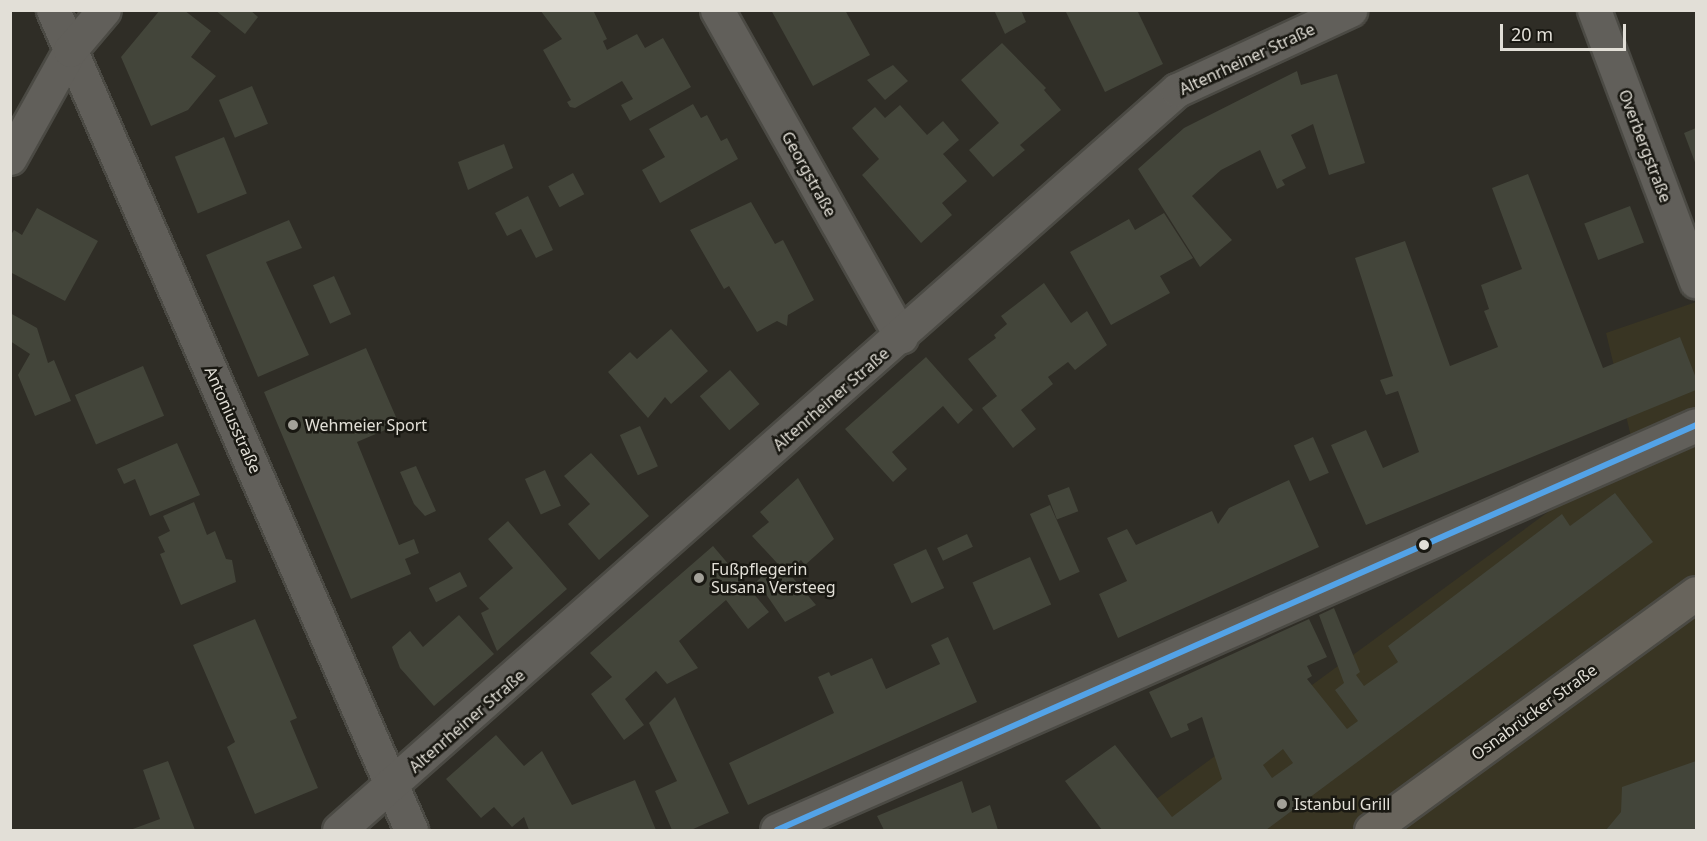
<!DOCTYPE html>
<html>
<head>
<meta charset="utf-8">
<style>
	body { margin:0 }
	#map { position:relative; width:1707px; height:841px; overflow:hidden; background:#2f2d26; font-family:"Noto Sans",sans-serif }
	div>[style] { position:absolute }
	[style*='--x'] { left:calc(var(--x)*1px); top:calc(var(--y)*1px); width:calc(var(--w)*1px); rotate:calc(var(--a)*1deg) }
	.built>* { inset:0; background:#393523 }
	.building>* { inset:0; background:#43453a; transform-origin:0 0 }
	.roads { filter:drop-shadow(2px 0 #4b4a44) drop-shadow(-2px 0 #4b4a44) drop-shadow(0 2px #4b4a44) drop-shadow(0 -2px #4b4a44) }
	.street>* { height:33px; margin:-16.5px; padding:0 16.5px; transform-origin:16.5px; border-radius:16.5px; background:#615f5a }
	.secondary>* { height:33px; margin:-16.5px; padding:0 16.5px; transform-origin:16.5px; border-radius:16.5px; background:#68645c }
	.bus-1>* { height:6px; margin:-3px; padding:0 3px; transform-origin:3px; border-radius:3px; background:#53a3e8 }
	.dots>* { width:16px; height:16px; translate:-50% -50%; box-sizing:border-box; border:3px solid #191812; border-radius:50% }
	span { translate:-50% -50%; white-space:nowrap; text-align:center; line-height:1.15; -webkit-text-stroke:5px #191812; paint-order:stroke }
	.street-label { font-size:16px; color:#e2dfd7 }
	.poi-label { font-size:16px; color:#e2dfd7 }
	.left { translate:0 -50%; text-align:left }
	.frame { position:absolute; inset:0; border:12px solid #e2dfd7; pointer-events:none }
	.scale { position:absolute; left:1500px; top:24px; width:126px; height:27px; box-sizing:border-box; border:3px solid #e2dfd7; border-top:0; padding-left:8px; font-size:18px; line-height:21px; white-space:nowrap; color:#e2dfd7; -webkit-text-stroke:4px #191812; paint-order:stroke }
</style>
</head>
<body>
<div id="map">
	<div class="built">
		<i style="clip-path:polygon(1696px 302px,1696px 830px,1114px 830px,1634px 449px,1606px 333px)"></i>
	</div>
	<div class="building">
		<i style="clip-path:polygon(160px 10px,184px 10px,211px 31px,191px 57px,216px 76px,188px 110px,151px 126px,121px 57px)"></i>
		<i style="clip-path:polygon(215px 10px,250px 10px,258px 17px,245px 34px)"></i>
		<i style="clip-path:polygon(540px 10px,593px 10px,607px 39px,603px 41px,607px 50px,637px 34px,645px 48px,663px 38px,691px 87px,630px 121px,621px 105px,633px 99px,622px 81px,575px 108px,570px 107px,567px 102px,571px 100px,543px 50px,562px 39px)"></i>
		<i style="clip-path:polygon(771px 10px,845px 10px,870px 55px,813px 86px)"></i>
		<i style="clip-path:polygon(994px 10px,1021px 10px,1026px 22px,1005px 34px)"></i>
		<i style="clip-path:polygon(1065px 10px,1137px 10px,1163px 64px,1105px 92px)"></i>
		<i style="clip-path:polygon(1002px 43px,1046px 88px,1044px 90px,1061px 110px,1020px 145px,1025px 150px,993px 177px,969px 150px,999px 123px,961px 80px)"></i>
		<i style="clip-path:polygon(893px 65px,908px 81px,885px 100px,867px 80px)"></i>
		<i style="clip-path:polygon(1297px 71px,1301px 85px,1337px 74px,1365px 163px,1329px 175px,1313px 124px,1291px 135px,1306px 168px,1282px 180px,1285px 185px,1277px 189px,1260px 150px,1221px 170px,1192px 196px,1232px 240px,1200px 267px,1138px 169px,1184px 128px)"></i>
		<i style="left:252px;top:86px;width:41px;height:36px;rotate:67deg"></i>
		<i style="clip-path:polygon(693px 104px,701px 118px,707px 115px,721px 141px,727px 138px,738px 159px,660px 203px,642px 170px,665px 157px,649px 129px)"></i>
		<i style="clip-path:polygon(900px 105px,927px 135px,943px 121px,959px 140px,943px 154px,967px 181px,942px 203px,952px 215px,921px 243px,862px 175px,879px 159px,852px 128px,875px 107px,885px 118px)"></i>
		<i style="clip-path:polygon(1696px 128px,1696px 165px,1684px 133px)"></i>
		<i style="left:224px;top:137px;width:61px;height:53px;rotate:68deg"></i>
		<i style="clip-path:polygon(504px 144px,513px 168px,468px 190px,458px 162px)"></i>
		<i style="left:573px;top:173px;width:24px;height:28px;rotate:62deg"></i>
		<i style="clip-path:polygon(1528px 174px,1603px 368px,1680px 337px,1696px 378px,1696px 390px,1366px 525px,1331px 445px,1366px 430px,1383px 468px,1419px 452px,1398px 391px,1386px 395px,1380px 380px,1393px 376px,1355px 258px,1405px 241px,1450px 366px,1498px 347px,1484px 311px,1489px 309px,1481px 285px,1522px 269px,1492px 188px)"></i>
		<i style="clip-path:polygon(528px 196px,553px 250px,536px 258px,521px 229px,507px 236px,495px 213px)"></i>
		<i style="clip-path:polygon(751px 202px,775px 244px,783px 240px,814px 300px,788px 315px,787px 326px,777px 321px,757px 332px,729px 286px,724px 289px,690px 230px)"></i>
		<i style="left:1630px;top:206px;width:39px;height:49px;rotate:69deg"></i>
		<i style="clip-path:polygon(37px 208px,98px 241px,65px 301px,10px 272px,10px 236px,14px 230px,22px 235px)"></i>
		<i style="clip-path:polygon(1164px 213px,1193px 258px,1160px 276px,1170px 293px,1111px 325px,1070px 252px,1129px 219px,1135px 230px)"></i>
		<i style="clip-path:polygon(289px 220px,302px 248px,266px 262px,309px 355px,258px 377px,206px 255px)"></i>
		<i style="left:334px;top:276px;width:42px;height:23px;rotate:66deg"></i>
		<i style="clip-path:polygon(1044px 283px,1071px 323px,1087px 311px,1107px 345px,1075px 370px,1068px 362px,1048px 377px,1053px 384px,1021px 410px,1036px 429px,1013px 448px,982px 408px,997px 396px,968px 359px,996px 338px,994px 335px,1007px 324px,1001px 316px)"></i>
		<i style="clip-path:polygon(10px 313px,37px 328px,48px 363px,54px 360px,71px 401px,35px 416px,18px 375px,30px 354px,10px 341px)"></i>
		<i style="clip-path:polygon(671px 329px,708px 371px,671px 404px,665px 397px,648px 418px,608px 372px,630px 352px,637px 359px)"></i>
		<i style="clip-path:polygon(366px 348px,399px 424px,357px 442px,399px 545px,414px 539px,419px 553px,405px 559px,411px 574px,351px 599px,264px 392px)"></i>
		<i style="clip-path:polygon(926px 357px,973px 410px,958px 424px,943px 406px,892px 452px,907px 469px,893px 482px,845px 429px)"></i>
		<i style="left:143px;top:366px;width:54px;height:74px;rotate:67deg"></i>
		<i style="left:730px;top:370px;width:45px;height:40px;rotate:49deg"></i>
		<i style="left:640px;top:426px;width:44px;height:22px;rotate:66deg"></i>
		<i style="left:1313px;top:437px;width:39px;height:21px;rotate:66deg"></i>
		<i style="clip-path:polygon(177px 443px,200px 495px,150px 516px,135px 479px,124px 484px,117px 469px)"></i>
		<i style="clip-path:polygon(591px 453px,649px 516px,599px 560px,568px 524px,590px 504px,564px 476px)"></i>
		<i style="clip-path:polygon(416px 466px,436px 511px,425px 516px,414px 504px,400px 472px)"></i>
		<i style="left:545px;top:470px;width:39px;height:22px;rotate:66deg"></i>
		<i style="clip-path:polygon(798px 478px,834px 539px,805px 565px,801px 560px,788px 572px,816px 605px,785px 622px,757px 581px,777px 563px,752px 536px,769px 522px,760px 512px)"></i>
		<i style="clip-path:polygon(1289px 480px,1319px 547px,1118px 638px,1099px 594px,1127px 581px,1107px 538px,1127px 529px,1136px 545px,1212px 511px,1218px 524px,1229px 508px)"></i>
		<i style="left:1069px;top:487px;width:26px;height:23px;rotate:69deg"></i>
		<i style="clip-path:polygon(evenodd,1615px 493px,1653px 542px,1266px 830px,1102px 830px,1065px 781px,1115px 745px,1172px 817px,1222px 779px,1202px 717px,1187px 724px,1189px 730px,1171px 738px,1149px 692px,1309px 619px,1327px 657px,1307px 666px,1312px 676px,1307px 679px,1347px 729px,1358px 721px,1335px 690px,1344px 683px,1319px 615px,1334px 608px,1360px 672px,1356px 675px,1364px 686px,1398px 662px,1388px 646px,1562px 514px,1570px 526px,1615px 493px,1283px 749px,1293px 763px,1272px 778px,1263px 765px,1283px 749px)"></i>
		<i style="clip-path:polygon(194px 502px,207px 535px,215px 531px,226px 559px,232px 560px,236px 582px,181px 605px,160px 554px,165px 552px,158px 537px,170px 531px,163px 516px)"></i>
		<i style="left:1050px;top:505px;width:73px;height:22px;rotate:66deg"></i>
		<i style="clip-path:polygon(508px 521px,567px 589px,497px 651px,481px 613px,489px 609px,479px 598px,513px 568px,488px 539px)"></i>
		<i style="left:967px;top:534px;width:14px;height:33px;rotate:65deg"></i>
		<i style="clip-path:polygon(713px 546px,769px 612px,748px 629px,726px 600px,679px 641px,698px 668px,667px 684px,656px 671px,625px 699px,644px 725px,624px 740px,591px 694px,612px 677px,590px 653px)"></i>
		<i style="left:926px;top:549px;width:43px;height:36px;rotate:65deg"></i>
		<i style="left:1030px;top:557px;width:52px;height:63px;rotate:66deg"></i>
		<i style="left:460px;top:572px;width:16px;height:35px;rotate:63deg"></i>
		<i style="clip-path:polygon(459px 615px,494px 654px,434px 706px,400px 668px,392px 647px,410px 631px,423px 647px)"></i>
		<i style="clip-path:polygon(255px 619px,297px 718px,290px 721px,318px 788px,255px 814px,227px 747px,235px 742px,193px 645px)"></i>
		<i style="clip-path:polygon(948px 637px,977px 702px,748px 805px,729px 763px,834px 713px,818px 677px,829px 672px,831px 676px,872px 658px,886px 689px,940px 664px,931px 645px)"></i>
		<i style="clip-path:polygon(675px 697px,729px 813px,691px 830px,672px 830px,655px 791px,677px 781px,649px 723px)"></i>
		<i style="clip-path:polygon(496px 735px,524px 766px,542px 751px,572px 805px,635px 780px,656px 830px,529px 830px,524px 817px,512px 827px,494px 807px,481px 818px,446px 779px)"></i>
		<i style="clip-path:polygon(168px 761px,195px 830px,130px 830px,160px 819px,143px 770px)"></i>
		<i style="clip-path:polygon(1696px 761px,1696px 830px,1606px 830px,1621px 812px,1622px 787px)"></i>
		<i style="clip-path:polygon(962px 781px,972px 813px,990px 805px,998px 830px,884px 830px,877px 816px)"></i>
	</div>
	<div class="roads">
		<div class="street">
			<i style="--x:53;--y:10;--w:895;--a:66.41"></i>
			<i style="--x:717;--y:10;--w:375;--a:60.6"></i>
			<i style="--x:1594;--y:10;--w:290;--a:69.4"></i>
			<i style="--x:10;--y:158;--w:124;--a:-60.9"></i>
			<i style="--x:70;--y:50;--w:52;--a:-49.6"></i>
			<i style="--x:339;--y:830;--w:1118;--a:-41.45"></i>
			<i style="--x:1177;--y:90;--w:191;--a:-24.8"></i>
			<i style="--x:777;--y:830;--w:1004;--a:-23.78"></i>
		</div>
		<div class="secondary">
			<i style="--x:1371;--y:830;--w:402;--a:-36.1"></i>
		</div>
	</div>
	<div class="bus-1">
		<i style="--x:777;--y:830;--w:1004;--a:-23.78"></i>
	</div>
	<div class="dots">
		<i style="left:293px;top:425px;background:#a3a199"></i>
		<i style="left:1424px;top:545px;background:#e2dfd7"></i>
		<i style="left:699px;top:578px;background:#a3a199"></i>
		<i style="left:1282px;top:804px;background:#a3a199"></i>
	</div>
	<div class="street-label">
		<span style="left:1247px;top:59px;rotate:-25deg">Altenrheiner Straße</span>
		<span style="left:1645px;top:146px;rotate:69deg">Overbergstraße</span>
		<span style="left:809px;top:174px;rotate:61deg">Georgstraße</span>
		<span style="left:831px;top:399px;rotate:-41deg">Altenrheiner Straße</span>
		<span style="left:233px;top:420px;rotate:66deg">Antoniusstraße</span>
		<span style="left:1534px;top:712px;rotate:-36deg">Osnabrücker Straße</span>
		<span style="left:467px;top:721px;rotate:-41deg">Altenrheiner Straße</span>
	</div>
	<div class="poi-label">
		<span class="left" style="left:305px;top:425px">Wehmeier Sport</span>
		<span class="left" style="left:711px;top:578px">Fußpflegerin<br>Susana Versteeg</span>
		<span class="left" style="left:1294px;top:804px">Istanbul Grill</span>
	</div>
	<div class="frame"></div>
	<div class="scale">20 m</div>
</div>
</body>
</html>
